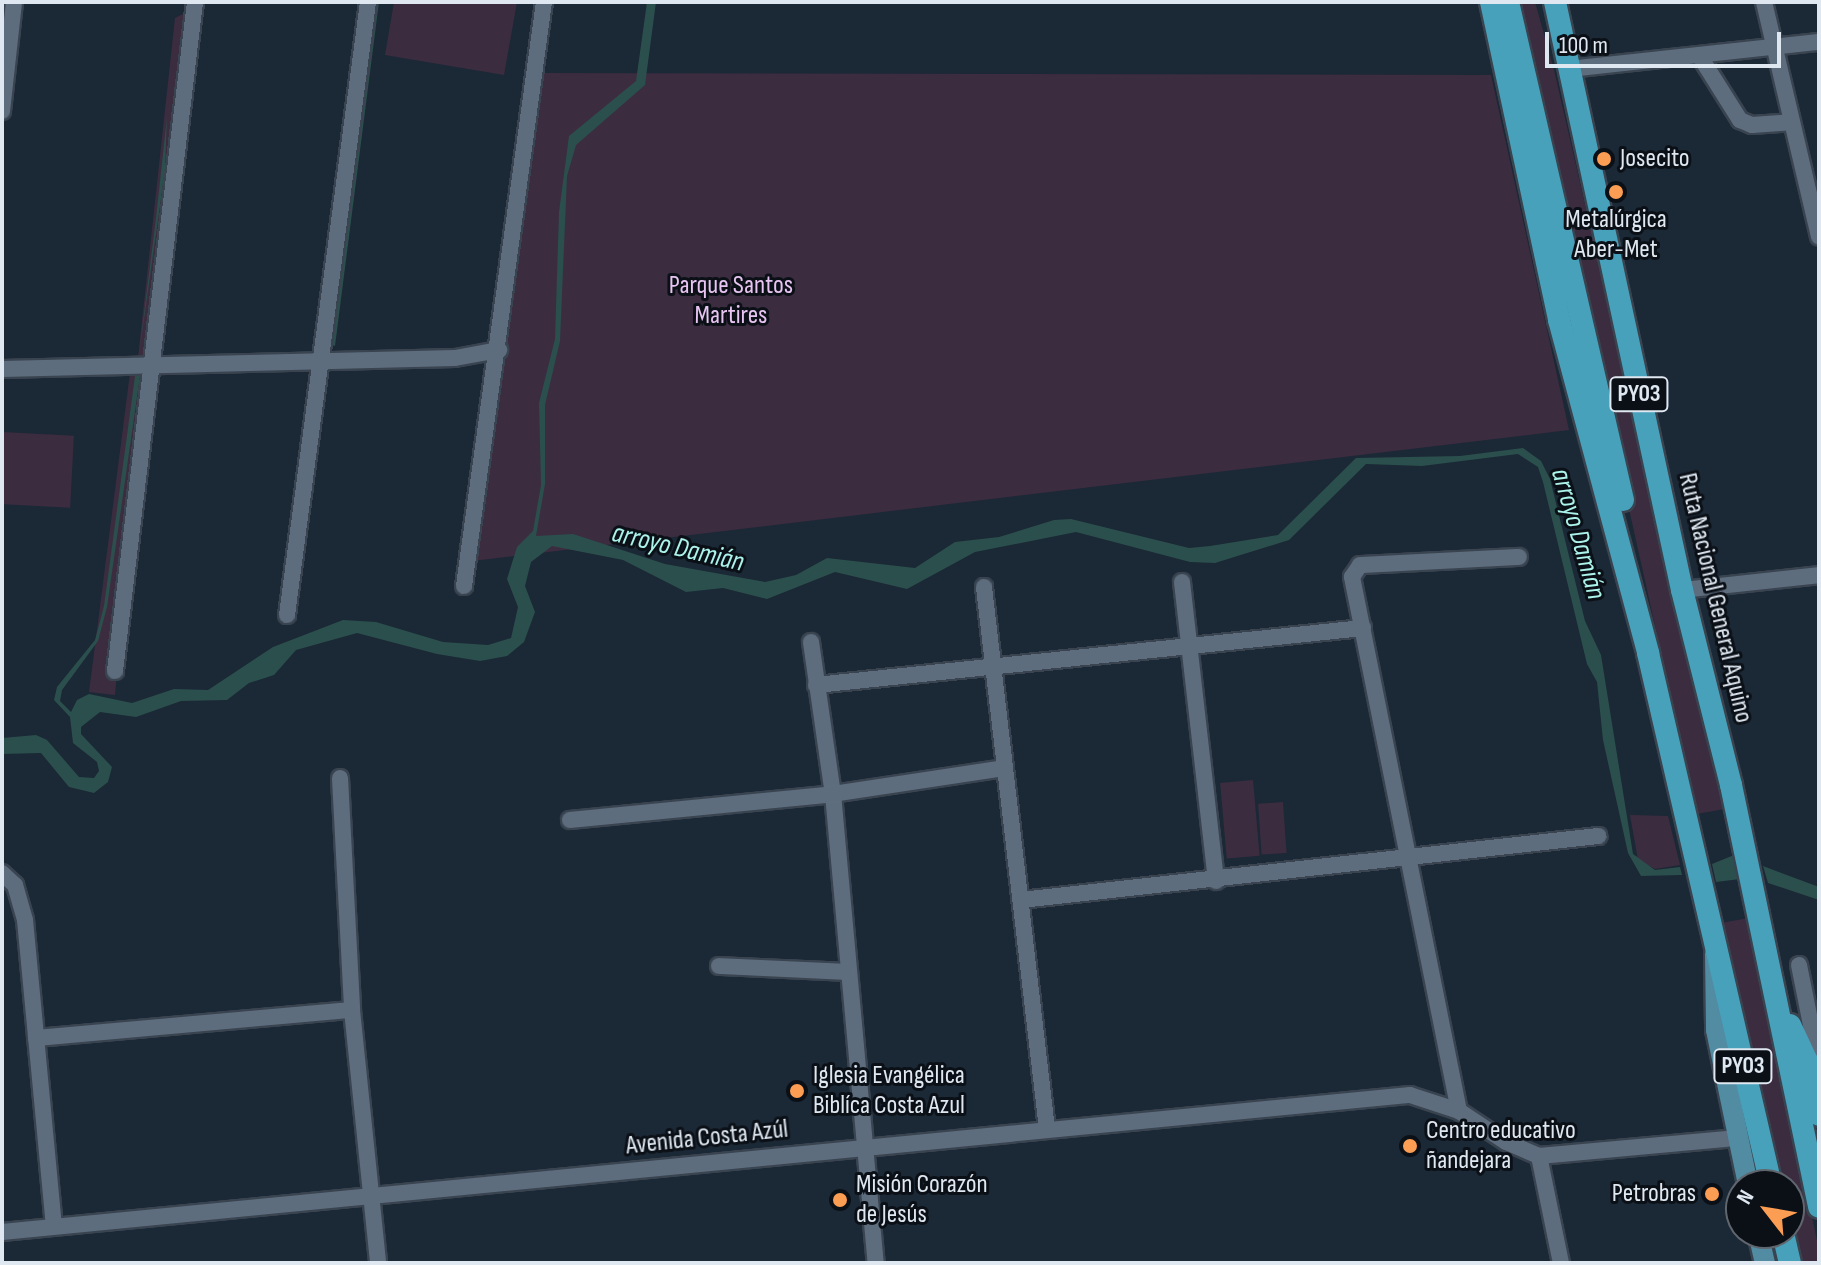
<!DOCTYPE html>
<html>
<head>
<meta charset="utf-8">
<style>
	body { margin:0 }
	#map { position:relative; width:1821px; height:1265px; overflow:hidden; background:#1b2836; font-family:"Sofia Sans Condensed",sans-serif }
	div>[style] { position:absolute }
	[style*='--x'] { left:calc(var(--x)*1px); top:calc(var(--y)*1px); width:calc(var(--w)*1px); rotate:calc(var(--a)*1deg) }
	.green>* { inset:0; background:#3c2c40; transform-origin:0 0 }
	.water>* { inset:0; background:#2b4f4c }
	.roads { filter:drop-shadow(2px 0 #394450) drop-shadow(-2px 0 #394450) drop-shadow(0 2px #394450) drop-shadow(0 -2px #394450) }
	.minor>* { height:16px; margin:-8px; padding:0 8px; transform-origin:8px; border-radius:8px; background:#5e6d7e }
	.major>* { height:20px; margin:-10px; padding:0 10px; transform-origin:10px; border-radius:10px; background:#518ca3 }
	.highway>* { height:22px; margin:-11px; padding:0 11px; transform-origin:11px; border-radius:11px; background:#48a1bb }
	.dots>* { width:22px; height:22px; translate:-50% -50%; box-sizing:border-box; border:4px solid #0b1017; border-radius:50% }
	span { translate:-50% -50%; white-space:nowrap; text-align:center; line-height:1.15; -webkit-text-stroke:6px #0b1017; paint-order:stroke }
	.shield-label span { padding:2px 6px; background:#0b1017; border:2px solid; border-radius:6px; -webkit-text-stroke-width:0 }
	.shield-label { font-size:24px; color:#dfe7f1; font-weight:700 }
	.poi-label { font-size:26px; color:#dfe7f1 }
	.left { translate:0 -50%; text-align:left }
	.right { translate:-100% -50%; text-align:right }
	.park-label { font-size:26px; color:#e7c4f1 }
	.street-label { font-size:26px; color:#dfe7f1 }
	.water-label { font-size:28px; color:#abf3eb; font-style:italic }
	.frame { position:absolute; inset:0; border:4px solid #dfe7f1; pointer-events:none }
	.north { position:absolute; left:1725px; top:1169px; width:80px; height:80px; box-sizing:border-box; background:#0b1017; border:2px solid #60666e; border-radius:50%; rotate:301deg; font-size:22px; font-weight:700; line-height:32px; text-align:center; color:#dfe7f1 }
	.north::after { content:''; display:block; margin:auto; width:28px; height:36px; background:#fc9d54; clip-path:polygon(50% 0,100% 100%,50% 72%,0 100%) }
	.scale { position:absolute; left:1545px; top:32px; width:236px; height:36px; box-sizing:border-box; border:4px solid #dfe7f1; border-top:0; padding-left:10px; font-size:24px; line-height:28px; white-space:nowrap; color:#dfe7f1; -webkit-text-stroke:6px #0b1017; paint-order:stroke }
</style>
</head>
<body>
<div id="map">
	<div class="green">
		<i style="clip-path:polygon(394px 2px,517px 2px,504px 75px,385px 55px)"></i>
		<i style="clip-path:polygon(1516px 2px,1535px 2px,1554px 70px,1724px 809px,1697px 814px)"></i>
		<i style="clip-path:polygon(185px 13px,146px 358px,138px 358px,175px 18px)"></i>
		<i style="clip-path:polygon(534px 73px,1491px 75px,1569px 430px,464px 562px)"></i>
		<i style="clip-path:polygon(130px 373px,143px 375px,115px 695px,89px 692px)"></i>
		<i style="left:2px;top:432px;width:72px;height:72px;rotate:3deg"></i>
		<i style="left:1253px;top:780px;width:76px;height:33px;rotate:85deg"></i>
		<i style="left:1283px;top:802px;width:51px;height:25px;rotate:86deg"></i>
		<i style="clip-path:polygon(1630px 815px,1668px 816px,1680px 865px,1655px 869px,1638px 860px)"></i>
		<i style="clip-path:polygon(1749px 918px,1819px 1250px,1819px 1263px,1800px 1263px,1789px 1217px,1789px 1185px,1781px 1185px,1721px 923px)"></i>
	</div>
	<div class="water">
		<i style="clip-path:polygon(377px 2px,379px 2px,335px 346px,332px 345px)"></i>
		<i style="clip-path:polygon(647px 2px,656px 2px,645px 85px,576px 145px,567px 176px,560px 341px,545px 405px,545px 484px,536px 536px,573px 534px,665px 564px,765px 582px,796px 575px,827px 558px,915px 568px,955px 542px,999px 537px,1054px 520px,1071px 519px,1189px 548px,1210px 546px,1278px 535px,1356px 458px,1460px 456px,1523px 448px,1541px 461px,1550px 479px,1585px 621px,1601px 655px,1633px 854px,1655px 870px,1680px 867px,1682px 875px,1641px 876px,1628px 853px,1603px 740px,1597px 682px,1587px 664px,1543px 482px,1538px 467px,1518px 454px,1422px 466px,1366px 464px,1289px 540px,1215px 563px,1190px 562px,1076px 532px,975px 552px,907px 589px,835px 572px,767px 599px,723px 588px,686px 592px,623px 560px,552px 546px,531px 562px,525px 586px,535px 612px,524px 642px,507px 656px,480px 661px,437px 654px,357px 633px,296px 650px,274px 675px,249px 683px,227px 700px,181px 701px,136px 717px,100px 712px,81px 727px,81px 734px,112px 767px,108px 782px,94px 793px,69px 787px,41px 753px,2px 754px,2px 738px,36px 735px,47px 740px,79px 777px,94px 778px,99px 771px,97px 762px,73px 743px,70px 717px,54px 700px,57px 687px,95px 640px,104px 606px,135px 376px,140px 376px,107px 607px,98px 641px,62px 690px,60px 701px,71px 712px,77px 700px,89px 694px,132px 703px,174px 689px,208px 690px,273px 647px,343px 620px,376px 622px,443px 642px,488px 645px,511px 638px,518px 607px,507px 579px,517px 547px,533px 531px,541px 485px,539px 403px,555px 339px,559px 212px,569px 136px,636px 81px)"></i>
		<i style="clip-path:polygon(167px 117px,165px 170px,139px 354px,156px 218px)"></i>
		<i style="clip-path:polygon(1734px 855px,1740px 879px,1716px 882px,1712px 864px)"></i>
		<i style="clip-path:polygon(1763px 866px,1819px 887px,1819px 900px,1768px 883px)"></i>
	</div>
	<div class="roads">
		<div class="minor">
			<i style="--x:1764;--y:2;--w:241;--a:76.8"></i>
			<i style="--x:1699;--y:55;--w:77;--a:57.8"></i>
			<i style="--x:1740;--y:120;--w:13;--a:23"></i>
			<i style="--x:1752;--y:125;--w:39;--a:-4"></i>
			<i style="--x:1569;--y:69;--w:251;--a:-6.2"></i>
			<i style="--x:2;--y:111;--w:110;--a:-83.7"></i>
			<i style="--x:2;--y:369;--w:453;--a:-1.4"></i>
			<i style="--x:455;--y:358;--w:45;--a:-10.3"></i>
			<i style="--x:1182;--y:582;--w:301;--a:83.5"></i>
			<i style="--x:464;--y:586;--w:589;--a:-82.2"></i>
			<i style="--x:984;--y:587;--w:546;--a:83.37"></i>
			<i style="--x:1682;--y:590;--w:138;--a:-6.2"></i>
			<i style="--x:287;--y:615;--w:618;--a:-82.47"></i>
			<i style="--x:811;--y:642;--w:154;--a:81.8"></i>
			<i style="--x:833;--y:794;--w:471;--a:84.8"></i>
			<i style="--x:115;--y:671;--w:674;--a:-83.18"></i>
			<i style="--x:816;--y:685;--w:550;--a:-5.95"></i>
			<i style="--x:340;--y:778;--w:232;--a:87"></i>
			<i style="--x:352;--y:1010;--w:254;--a:84.1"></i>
			<i style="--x:570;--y:820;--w:264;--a:-5.6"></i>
			<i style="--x:833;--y:794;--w:173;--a:-8.6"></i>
			<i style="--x:2;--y:873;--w:18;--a:43"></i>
			<i style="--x:15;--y:885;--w:36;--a:74"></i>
			<i style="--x:25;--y:920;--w:308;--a:84.6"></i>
			<i style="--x:1021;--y:900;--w:581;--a:-6.33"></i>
			<i style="--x:1799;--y:965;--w:102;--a:78.7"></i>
			<i style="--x:719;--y:966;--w:127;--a:2.7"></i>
			<i style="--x:36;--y:1038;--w:317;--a:-5.1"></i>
			<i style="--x:1459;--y:1111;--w:545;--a:-101.33"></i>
			<i style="--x:1352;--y:577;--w:14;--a:-56"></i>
			<i style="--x:1360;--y:565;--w:159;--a:-2.9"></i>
			<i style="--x:1539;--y:1156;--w:109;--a:78.4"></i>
			<i style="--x:2;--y:1232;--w:1415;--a:-5.56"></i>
			<i style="--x:1410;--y:1095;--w:52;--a:18.1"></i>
			<i style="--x:1459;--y:1111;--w:56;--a:33.4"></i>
			<i style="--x:1506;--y:1142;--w:36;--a:23"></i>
			<i style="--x:1539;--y:1156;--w:200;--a:-5.2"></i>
		</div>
		<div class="major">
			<i style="--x:1715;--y:954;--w:76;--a:89.2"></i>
			<i style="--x:1716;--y:1030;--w:158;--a:78.3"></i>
			<i style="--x:1758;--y:1233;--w:31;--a:77"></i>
		</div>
		<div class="highway">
			<i style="--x:1491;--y:2;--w:325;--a:77.9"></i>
			<i style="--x:1559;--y:320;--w:345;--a:75"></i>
			<i style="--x:1648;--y:653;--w:546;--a:76.98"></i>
			<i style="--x:1508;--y:2;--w:511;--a:77"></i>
			<i style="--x:1555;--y:2;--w:602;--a:77.81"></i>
			<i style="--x:1682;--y:590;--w:201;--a:75.9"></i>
			<i style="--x:1731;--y:785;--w:431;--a:78.2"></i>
			<i style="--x:1790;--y:1025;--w:40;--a:65"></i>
			<i style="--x:1807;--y:1061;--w:55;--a:77.5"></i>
			<i style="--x:1783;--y:1233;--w:31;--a:77"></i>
		</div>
	</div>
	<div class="dots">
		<i style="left:1604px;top:159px;background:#fc9d54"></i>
		<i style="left:1616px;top:192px;background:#fc9d54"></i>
		<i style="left:797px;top:1091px;background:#fc9d54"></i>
		<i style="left:1410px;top:1146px;background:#fc9d54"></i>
		<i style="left:1712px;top:1194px;background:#fc9d54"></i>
		<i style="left:840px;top:1200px;background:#fc9d54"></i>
	</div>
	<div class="shield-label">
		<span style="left:1639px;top:394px">PY03</span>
		<span style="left:1743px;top:1066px">PY03</span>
	</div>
	<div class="poi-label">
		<span class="left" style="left:1620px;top:159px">Josecito</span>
		<span style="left:1616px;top:235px">Metalúrgica<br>Aber-Met</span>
		<span class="left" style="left:813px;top:1091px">Iglesia Evangélica<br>Biblíca Costa Azul</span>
		<span class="left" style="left:1426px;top:1146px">Centro educativo<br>ñandejara</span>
		<span class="left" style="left:856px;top:1200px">Misión Corazón<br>de Jesús</span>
		<span class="right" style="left:1696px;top:1194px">Petrobras</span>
	</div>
	<div class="park-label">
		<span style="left:731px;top:301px">Parque Santos<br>Martires</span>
	</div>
	<div class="street-label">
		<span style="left:1715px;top:598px;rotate:77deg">Ruta Nacional General Aquino</span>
		<span style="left:707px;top:1138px;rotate:-6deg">Avenida Costa Azúl</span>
	</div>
	<div class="water-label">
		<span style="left:1578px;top:534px;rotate:74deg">arroyo Damián</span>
		<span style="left:678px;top:548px;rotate:13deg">arroyo Damián</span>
	</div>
	<div class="frame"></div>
	<div class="north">N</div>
	<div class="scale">100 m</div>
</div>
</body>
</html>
